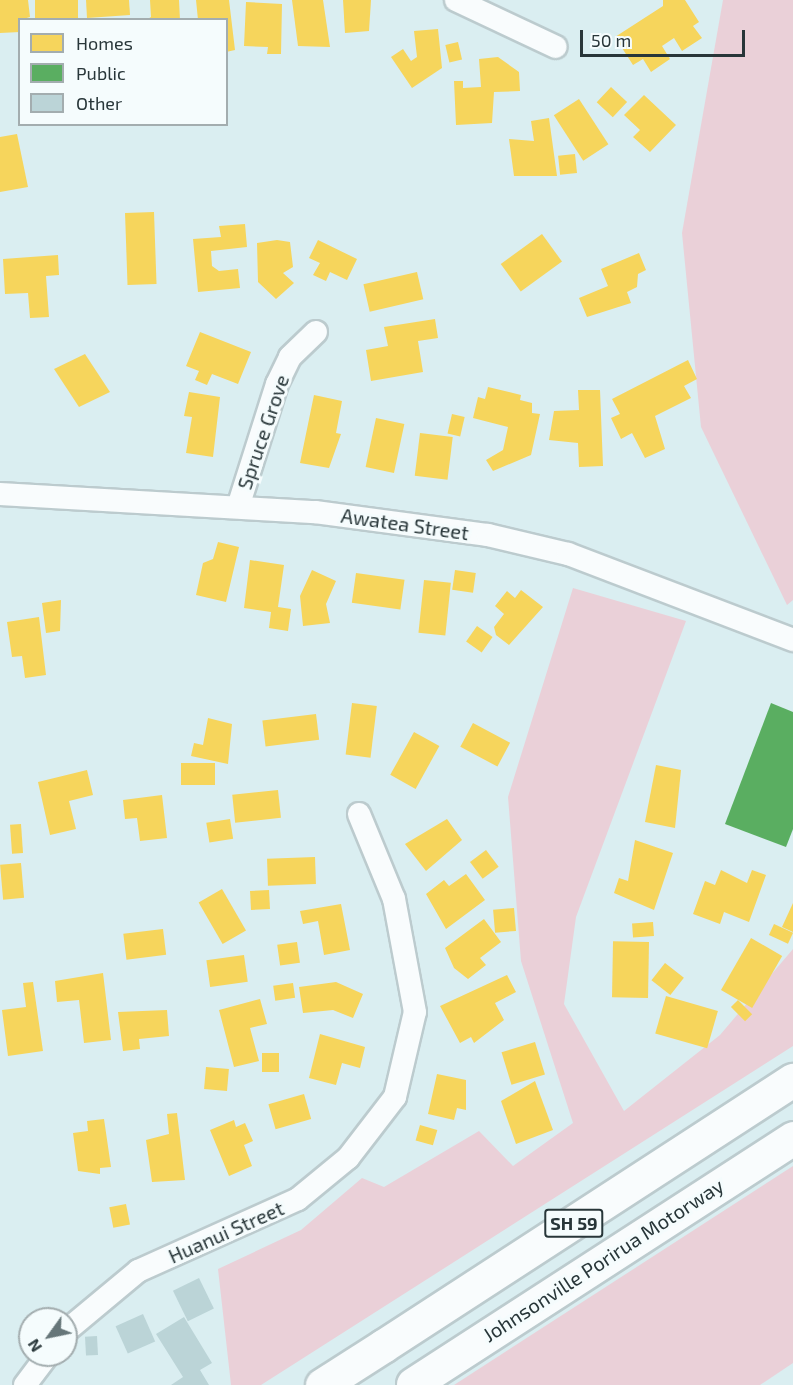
<!DOCTYPE html>
<html>
<head>
<meta charset="utf-8">
<style>
	body { margin:0 }
	#map { position:relative; width:793px; height:1385px; overflow:hidden; background:#daeef1; font-family:"Exo 2",sans-serif }
	div>[style] { position:absolute }
	[style*='--x'] { left:calc(var(--x)*1px); top:calc(var(--y)*1px); width:calc(var(--w)*1px); rotate:calc(var(--a)*1deg) }
	.green>* { inset:0; background:#ead0d8 }
	.homes>* { inset:0; background:#f6d55c; transform-origin:0 0 }
	.public>* { inset:0; background:#5aae61 }
	.building>* { inset:0; background:#bbd4d7; transform-origin:0 0 }
	.roads { filter:drop-shadow(2px 0 #bccbce) drop-shadow(-2px 0 #bccbce) drop-shadow(0 2px #bccbce) drop-shadow(0 -2px #bccbce) }
	.street>* { height:22px; margin:-11px; padding:0 11px; transform-origin:11px; border-radius:11px; background:#f9fcfd }
	.primary>* { height:33px; margin:-16.5px; padding:0 16.5px; transform-origin:16.5px; border-radius:16.5px; background:#f9fcfd }
	.highway>* { height:33px; margin:-16.5px; padding:0 16.5px; transform-origin:16.5px; border-radius:16.5px; background:#f9fcfd }
	span { translate:-50% -50%; white-space:nowrap; text-align:center; line-height:1.15; -webkit-text-stroke:6px #f5fcfd; paint-order:stroke }
	.shield-label span { padding:2px 4px; background:#f5fcfd; border:2px solid; border-radius:4px; -webkit-text-stroke-width:0 }
	.shield-label { font-size:18px; color:#283639; font-weight:700 }
	.street-label { font-size:20px; color:#283639 }
	.legend { position:absolute; left:18px; top:18px; width:210px; height:108px; box-sizing:border-box; background:#f5fcfd; border:2px solid #a3adaf; margin:0; padding:8px 10px; list-style:none; font-size:18px; color:#283639 }
	.legend li { display:flex; align-items:center; gap:12px; height:30px }
	.legend b { width:30px; border:2px solid #a3adaf }
	.north { position:absolute; left:18px; top:1307px; width:60px; height:60px; box-sizing:border-box; background:#f5fcfd; border:2px solid #a3adaf; border-radius:50%; rotate:237deg; font-size:16px; font-weight:700; line-height:24px; text-align:center; color:#283639 }
	.north::after { content:''; display:block; margin:auto; width:21px; height:27px; background:#667679; clip-path:polygon(50% 0,100% 100%,50% 72%,0 100%) }
	.scale { position:absolute; left:580px; top:30px; width:165px; height:27px; box-sizing:border-box; border:3px solid #283639; border-top:0; padding-left:8px; font-size:18px; line-height:21px; white-space:nowrap; color:#283639; -webkit-text-stroke:4px #f5fcfd; paint-order:stroke }
</style>
</head>
<body>
<div id="map">
	<div class="green">
		<i style="clip-path:polygon(723px 0,793px 0,793px 600px,787px 605px,701px 427px,682px 233px)"></i>
		<i style="clip-path:polygon(573px 588px,686px 621px,576px 917px,564px 1004px,624px 1111px,720px 1035px,793px 949px,793px 1046px,261px 1385px,231px 1385px,218px 1269px,301px 1230px,362px 1178px,384px 1187px,479px 1131px,513px 1166px,573px 1123px,521px 961px,508px 797px)"></i>
		<i style="clip-path:polygon(793px 1166px,793px 1363px,760px 1385px,454px 1385px)"></i>
	</div>
	<div class="homes">
		<i style="clip-path:polygon(0 0,28px 0,30px 17px,20px 20px,20px 32px,0 33px)"></i>
		<i style="left:35px;top:0;width:43px;height:20px"></i>
		<i style="clip-path:polygon(86px 0,129px 0,130px 15px,87px 18px)"></i>
		<i style="clip-path:polygon(150px 0,179px 0,180px 20px,146px 20px,151px 17px)"></i>
		<i style="clip-path:polygon(196px 0,229px 0,235px 50px,226px 52px,226px 20px,198px 20px)"></i>
		<i style="clip-path:polygon(292px 0,323px 0,330px 47px,298px 46px)"></i>
		<i style="clip-path:polygon(343px 0,371px 0,369px 31px,345px 33px)"></i>
		<i style="clip-path:polygon(663px 0,685px 0,699px 22px,693px 26px,702px 38px,682px 51px,674px 38px,662px 46px,670px 59px,651px 72px,643px 59px,633px 65px,615px 37px,663px 6px)"></i>
		<i style="clip-path:polygon(246px 2px,282px 4px,281px 54px,267px 54px,268px 47px,244px 46px)"></i>
		<i style="clip-path:polygon(438px 29px,442px 68px,412px 88px,391px 57px,403px 49px,411px 61px,417px 57px,414px 31px)"></i>
		<i style="left:458px;top:42px;width:18px;height:13px;rotate:77deg"></i>
		<i style="clip-path:polygon(498px 57px,519px 72px,520px 91px,494px 92px,492px 123px,456px 125px,454px 81px,463px 81px,463px 88px,481px 87px,479px 59px)"></i>
		<i style="left:611px;top:87px;width:22px;height:21px;rotate:43deg"></i>
		<i style="clip-path:polygon(644px 95px,676px 125px,650px 152px,633px 137px,640px 130px,624px 115px)"></i>
		<i style="left:579px;top:99px;width:54px;height:30px;rotate:57deg"></i>
		<i style="clip-path:polygon(549px 118px,557px 176px,514px 176px,509px 139px,534px 141px,531px 121px)"></i>
		<i style="clip-path:polygon(17px 134px,28px 187px,0 192px,0 137px)"></i>
		<i style="left:575px;top:154px;width:19px;height:17px;rotate:84deg"></i>
		<i style="left:154px;top:212px;width:72px;height:29px;rotate:88deg"></i>
		<i style="clip-path:polygon(245px 224px,247px 247px,211px 251px,212px 266px,219px 271px,238px 269px,240px 288px,198px 292px,193px 239px,221px 237px,219px 226px)"></i>
		<i style="left:542px;top:234px;width:34px;height:51px;rotate:54deg"></i>
		<i style="clip-path:polygon(277px 240px,290px 242px,293px 267px,283px 273px,294px 283px,276px 299px,258px 282px,257px 243px)"></i>
		<i style="clip-path:polygon(318px 240px,357px 259px,347px 280px,330px 272px,326px 281px,313px 275px,320px 263px,309px 258px)"></i>
		<i style="clip-path:polygon(639px 253px,646px 270px,638px 274px,637px 287px,627px 292px,631px 303px,587px 317px,579px 298px,608px 286px,601px 269px)"></i>
		<i style="clip-path:polygon(58px 255px,59px 275px,46px 276px,49px 317px,30px 318px,28px 293px,5px 294px,3px 259px)"></i>
		<i style="left:417px;top:272px;width:28px;height:55px;rotate:77deg"></i>
		<i style="clip-path:polygon(435px 319px,438px 338px,418px 341px,423px 372px,371px 381px,366px 350px,388px 346px,384px 327px)"></i>
		<i style="clip-path:polygon(200px 332px,251px 352px,238px 384px,212px 374px,207px 385px,195px 380px,199px 371px,186px 366px)"></i>
		<i style="clip-path:polygon(85px 354px,110px 392px,79px 407px,54px 369px)"></i>
		<i style="clip-path:polygon(688px 360px,697px 379px,684px 386px,691px 398px,655px 416px,665px 449px,645px 458px,632px 433px,621px 439px,611px 418px,620px 414px,612px 399px)"></i>
		<i style="clip-path:polygon(488px 387px,521px 395px,520px 400px,532px 403px,532px 413px,540px 414px,531px 455px,493px 471px,486px 460px,503px 450px,508px 427px,473px 418px,478px 397px,485px 399px)"></i>
		<i style="clip-path:polygon(578px 390px,600px 390px,603px 466px,579px 467px,578px 443px,549px 440px,554px 411px,579px 410px)"></i>
		<i style="clip-path:polygon(189px 392px,220px 397px,213px 457px,186px 453px,192px 417px,184px 416px)"></i>
		<i style="clip-path:polygon(314px 395px,342px 401px,336px 433px,341px 434px,329px 468px,300px 463px)"></i>
		<i style="left:452px;top:414px;width:13px;height:20px;rotate:13deg"></i>
		<i style="left:376px;top:418px;width:29px;height:50px;rotate:12deg"></i>
		<i style="left:420px;top:433px;width:33px;height:43px;rotate:7deg"></i>
		<i style="clip-path:polygon(218px 542px,239px 547px,226px 602px,196px 595px,203px 563px,213px 559px)"></i>
		<i style="clip-path:polygon(250px 560px,284px 565px,278px 607px,291px 609px,288px 631px,269px 628px,271px 612px,244px 608px)"></i>
		<i style="clip-path:polygon(312px 570px,336px 581px,326px 604px,330px 623px,303px 626px,300px 596px)"></i>
		<i style="left:455px;top:570px;width:21px;height:20px;rotate:8deg"></i>
		<i style="left:356px;top:573px;width:49px;height:30px;rotate:8deg"></i>
		<i style="left:424px;top:580px;width:27px;height:53px;rotate:6deg"></i>
		<i style="clip-path:polygon(521px 590px,543px 607px,509px 645px,496px 635px,494px 627px,504px 614px,495px 606px,507px 591px,515px 598px)"></i>
		<i style="clip-path:polygon(61px 600px,60px 631px,46px 633px,42px 603px)"></i>
		<i style="clip-path:polygon(39px 617px,46px 675px,25px 678px,22px 656px,12px 657px,7px 622px)"></i>
		<i style="left:477px;top:626px;width:19px;height:19px;rotate:35deg"></i>
		<i style="left:352px;top:703px;width:25px;height:52px;rotate:7deg"></i>
		<i style="left:316px;top:714px;width:26px;height:54px;rotate:83deg"></i>
		<i style="clip-path:polygon(208px 718px,232px 724px,228px 764px,191px 756px,194px 743px,203px 745px)"></i>
		<i style="left:473px;top:723px;width:42px;height:27px;rotate:28deg"></i>
		<i style="left:414px;top:732px;width:29px;height:49px;rotate:29deg"></i>
		<i style="left:181px;top:763px;width:34px;height:22px"></i>
		<i style="clip-path:polygon(656px 765px,681px 770px,675px 828px,645px 822px)"></i>
		<i style="clip-path:polygon(87px 770px,93px 795px,69px 801px,76px 829px,50px 835px,38px 782px)"></i>
		<i style="left:278px;top:790px;width:28px;height:46px;rotate:84deg"></i>
		<i style="clip-path:polygon(162px 795px,167px 838px,140px 841px,137px 818px,125px 819px,123px 800px)"></i>
		<i style="left:230px;top:819px;width:20px;height:24px;rotate:81deg"></i>
		<i style="clip-path:polygon(447px 819px,462px 840px,426px 871px,405px 844px)"></i>
		<i style="left:21px;top:824px;width:29px;height:11px;rotate:86deg"></i>
		<i style="clip-path:polygon(635px 840px,673px 853px,654px 910px,614px 893px,619px 878px,628px 881px)"></i>
		<i style="left:486px;top:850px;width:21px;height:20px;rotate:53deg"></i>
		<i style="left:315px;top:857px;width:27px;height:48px;rotate:88deg"></i>
		<i style="left:21px;top:863px;width:35px;height:21px;rotate:85deg"></i>
		<i style="clip-path:polygon(721px 870px,747px 883px,752px 870px,766px 875px,749px 922px,724px 912px,720px 924px,693px 914px,705px 881px,715px 885px)"></i>
		<i style="clip-path:polygon(466px 874px,485px 900px,446px 929px,426px 894px,444px 880px,449px 886px)"></i>
		<i style="left:222px;top:889px;width:48px;height:27px;rotate:60deg"></i>
		<i style="left:269px;top:890px;width:19px;height:19px;rotate:87deg"></i>
		<i style="clip-path:polygon(793px 903px,793px 932px,782px 927px)"></i>
		<i style="clip-path:polygon(341px 904px,350px 950px,324px 955px,318px 921px,303px 924px,300px 911px)"></i>
		<i style="left:514px;top:908px;width:23px;height:21px;rotate:85deg"></i>
		<i style="clip-path:polygon(484px 919px,501px 942px,480px 958px,486px 965px,468px 979px,454px 968px,445px 948px)"></i>
		<i style="left:653px;top:922px;width:14px;height:21px;rotate:86deg"></i>
		<i style="left:774px;top:924px;width:21px;height:12px;rotate:25deg"></i>
		<i style="left:163px;top:929px;width:26px;height:40px;rotate:83deg"></i>
		<i style="left:751px;top:938px;width:36px;height:60px;rotate:30deg"></i>
		<i style="left:297px;top:942px;width:21px;height:20px;rotate:82deg"></i>
		<i style="left:649px;top:942px;width:56px;height:36px;rotate:91deg"></i>
		<i style="left:244px;top:955px;width:27px;height:38px;rotate:82deg"></i>
		<i style="left:665px;top:963px;width:24px;height:22px;rotate:38deg"></i>
		<i style="clip-path:polygon(103px 973px,111px 1040px,84px 1043px,79px 1000px,57px 1002px,55px 981px)"></i>
		<i style="clip-path:polygon(507px 975px,516px 992px,495px 1003px,504px 1020px,474px 1043px,471px 1037px,460px 1043px,440px 1006px)"></i>
		<i style="clip-path:polygon(33px 982px,43px 1051px,8px 1056px,2px 1010px,26px 1007px,23px 983px)"></i>
		<i style="clip-path:polygon(336px 982px,363px 994px,353px 1018px,333px 1010px,303px 1013px,299px 987px)"></i>
		<i style="left:293px;top:983px;width:15px;height:20px;rotate:82deg"></i>
		<i style="left:666px;top:996px;width:54px;height:39px;rotate:16deg"></i>
		<i style="clip-path:polygon(260px 999px,267px 1024px,250px 1028px,259px 1061px,234px 1067px,219px 1010px)"></i>
		<i style="left:738px;top:1000px;width:20px;height:10px;rotate:45deg"></i>
		<i style="clip-path:polygon(167px 1010px,169px 1036px,139px 1039px,140px 1049px,123px 1051px,118px 1012px)"></i>
		<i style="clip-path:polygon(320px 1034px,365px 1047px,360px 1068px,342px 1063px,336px 1085px,309px 1078px)"></i>
		<i style="left:535px;top:1042px;width:34px;height:35px;rotate:73deg"></i>
		<i style="left:262px;top:1053px;width:17px;height:19px"></i>
		<i style="left:206px;top:1067px;width:23px;height:22px;rotate:5deg"></i>
		<i style="clip-path:polygon(437px 1074px,466px 1080px,466px 1110px,457px 1108px,454px 1120px,428px 1114px)"></i>
		<i style="clip-path:polygon(535px 1081px,553px 1130px,516px 1144px,501px 1101px)"></i>
		<i style="left:304px;top:1094px;width:26px;height:37px;rotate:74deg"></i>
		<i style="clip-path:polygon(177px 1113px,185px 1180px,152px 1182px,146px 1140px,169px 1134px,167px 1114px)"></i>
		<i style="clip-path:polygon(104px 1119px,111px 1167px,100px 1168px,100px 1174px,78px 1171px,73px 1133px,88px 1131px,87px 1121px)"></i>
		<i style="clip-path:polygon(234px 1120px,236px 1127px,245px 1123px,253px 1141px,244px 1145px,252px 1166px,229px 1176px,210px 1130px)"></i>
		<i style="left:420px;top:1125px;width:18px;height:16px;rotate:16deg"></i>
		<i style="left:126px;top:1204px;width:21px;height:17px;rotate:79deg"></i>
	</div>
	<div class="public">
		<i style="clip-path:polygon(771px 703px,793px 712px,793px 829px,786px 847px,725px 824px)"></i>
	</div>
	<div class="building">
		<i style="left:199px;top:1278px;width:34px;height:29px;rotate:64deg"></i>
		<i style="left:143px;top:1314px;width:30px;height:30px;rotate:66deg"></i>
		<i style="clip-path:polygon(184px 1317px,212px 1363px,200px 1370px,209px 1385px,171px 1385px,183px 1377px,156px 1334px)"></i>
		<i style="left:97px;top:1336px;width:19px;height:12px;rotate:87deg"></i>
	</div>
	<div class="roads">
		<div class="street">
			<i style="--x:456;--y:0;--w:110;--a:25.2"></i>
			<i style="--x:0;--y:494;--w:316;--a:3.3"></i>
			<i style="--x:315;--y:512;--w:175;--a:7.6"></i>
			<i style="--x:488;--y:535;--w:82;--a:13.4"></i>
			<i style="--x:568;--y:554;--w:241;--a:20.9"></i>
			<i style="--x:238;--y:507;--w:129;--a:-72.4"></i>
			<i style="--x:277;--y:384;--w:30;--a:-64"></i>
			<i style="--x:290;--y:357;--w:36;--a:-44"></i>
			<i style="--x:66;--y:1331;--w:94;--a:-39.8"></i>
			<i style="--x:138;--y:1271;--w:175;--a:-24.2"></i>
			<i style="--x:298;--y:1199;--w:65;--a:-39.4"></i>
			<i style="--x:348;--y:1158;--w:77;--a:-52.4"></i>
			<i style="--x:395;--y:1097;--w:87;--a:-76.8"></i>
			<i style="--x:415;--y:1012;--w:115;--a:-100.5"></i>
			<i style="--x:394;--y:899;--w:92;--a:-112.4"></i>
			<i style="--x:25;--y:1385;--w:38;--a:-53"></i>
		</div>
		<div class="primary">
			<i style="--x:322;--y:1385;--w:72;--a:-32.6"></i>
		</div>
		<div class="highway">
			<i style="--x:383;--y:1346;--w:489;--a:-33"></i>
			<i style="--x:413;--y:1384;--w:453;--a:-32.9"></i>
		</div>
	</div>
	<div class="shield-label">
		<span style="left:574px;top:1223px">SH 59</span>
	</div>
	<div class="street-label">
		<span style="left:263px;top:432px;rotate:-71deg">Spruce Grove</span>
		<span style="left:405px;top:524px;rotate:8deg">Awatea Street</span>
		<span style="left:226px;top:1232px;rotate:-24deg">Huanui Street</span>
		<span style="left:603px;top:1260px;rotate:-33deg">Johnsonville Porirua Motorway</span>
	</div>
	<ul class="legend">
	<li><b style="height:16px;background:#f6d55c"></b>Homes</li>
	<li><b style="height:16px;background:#5aae61"></b>Public</li>
	<li><b style="height:16px;background:#bbd4d7"></b>Other</li>
	</ul>
	<div class="north">N</div>
	<div class="scale">50 m</div>
</div>
</body>
</html>
